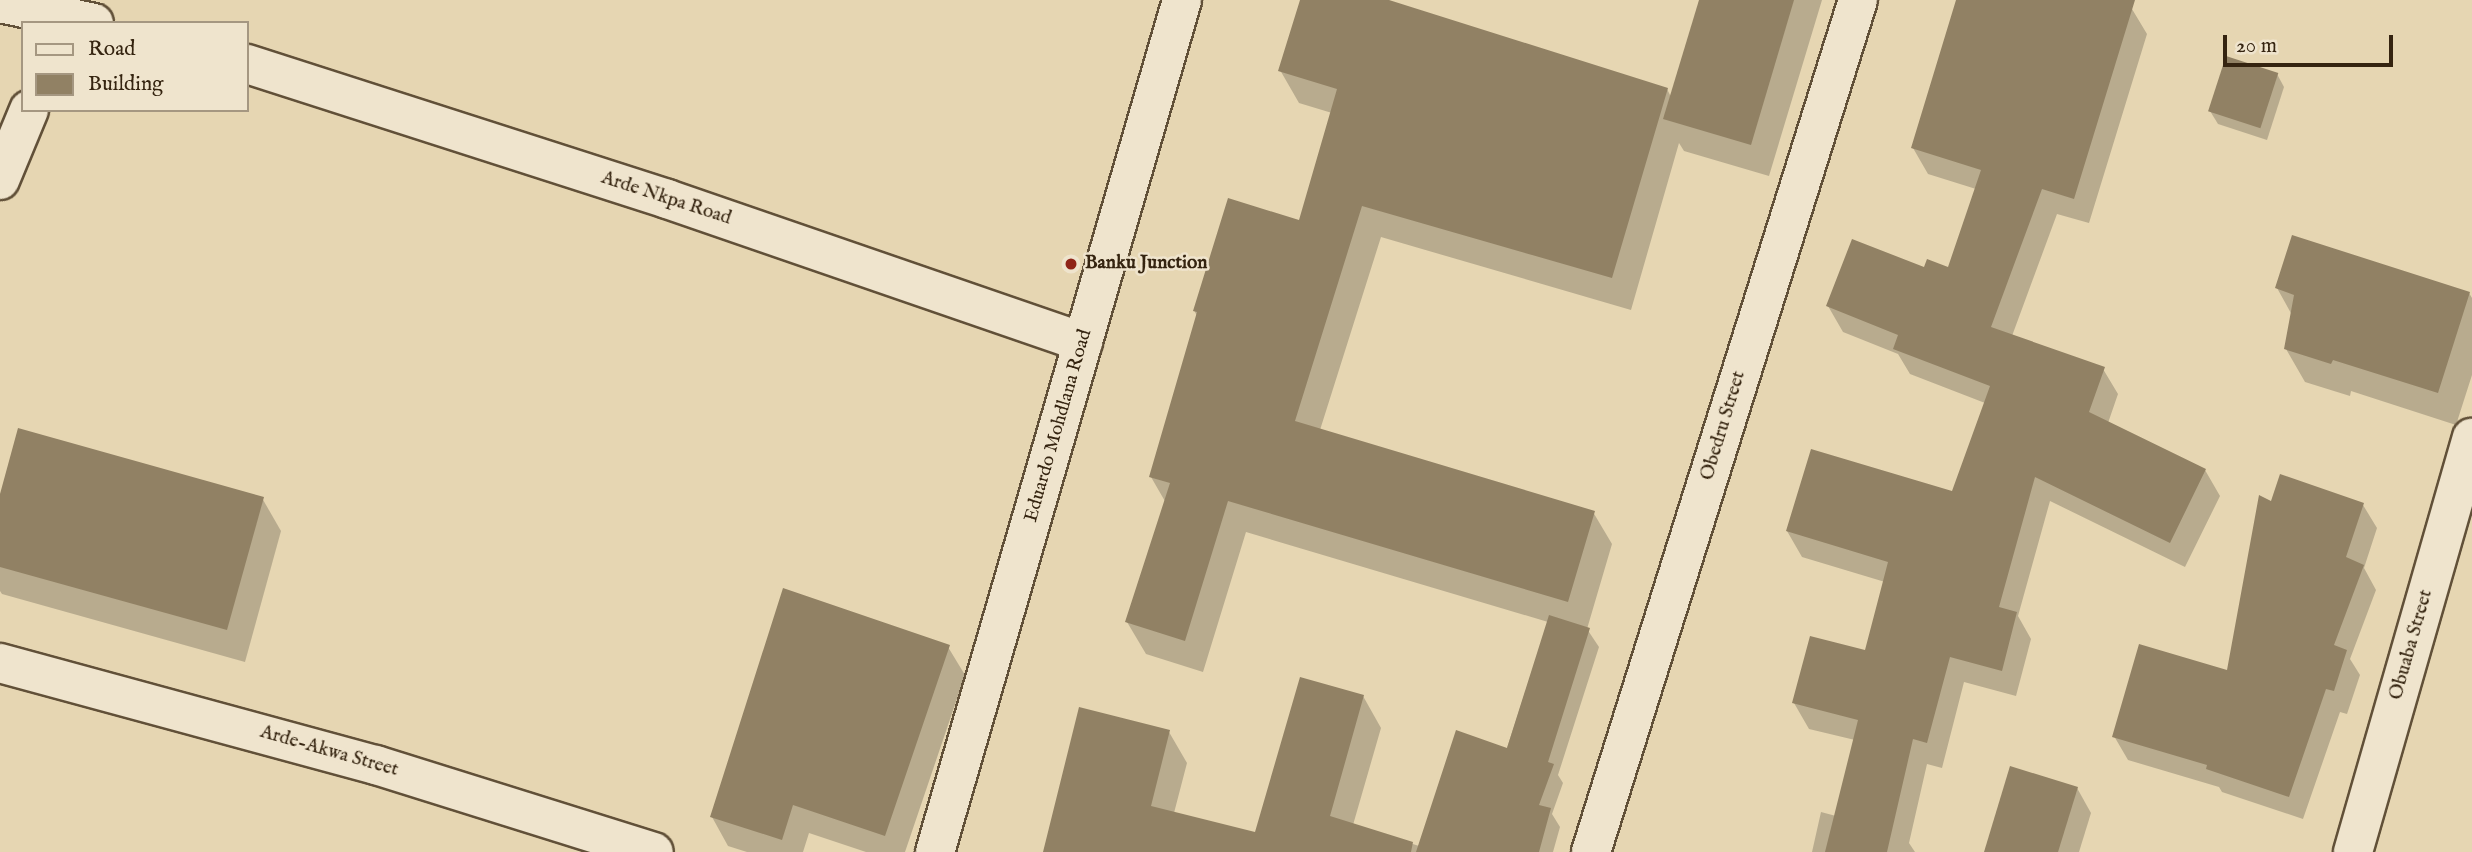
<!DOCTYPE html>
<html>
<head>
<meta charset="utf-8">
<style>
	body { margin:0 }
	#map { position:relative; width:2472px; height:852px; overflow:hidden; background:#e6d6b2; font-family:"IM FELL English",serif }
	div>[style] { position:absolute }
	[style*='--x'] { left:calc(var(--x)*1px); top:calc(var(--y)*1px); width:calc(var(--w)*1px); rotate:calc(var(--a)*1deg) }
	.shadow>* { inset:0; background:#0003 }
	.building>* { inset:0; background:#918164; transform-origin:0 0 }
	.roads { filter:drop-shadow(2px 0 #615038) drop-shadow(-2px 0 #615038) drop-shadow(0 2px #615038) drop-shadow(0 -2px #615038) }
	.minor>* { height:38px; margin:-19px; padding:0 19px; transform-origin:19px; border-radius:19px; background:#efe4cd }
	.secondary>* { height:38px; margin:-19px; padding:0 19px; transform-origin:19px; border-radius:19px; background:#efe4cd }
	.dots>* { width:19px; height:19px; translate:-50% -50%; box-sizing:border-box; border:4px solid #efe4cd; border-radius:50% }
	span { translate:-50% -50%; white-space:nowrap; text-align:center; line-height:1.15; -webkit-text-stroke:5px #efe4cd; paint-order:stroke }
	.street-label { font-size:19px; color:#352410 }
	.poi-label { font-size:19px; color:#352410; font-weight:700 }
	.left { translate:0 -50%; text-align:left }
	.legend { position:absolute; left:21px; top:21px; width:228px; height:91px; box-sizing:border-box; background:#efe4cd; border:2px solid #a59781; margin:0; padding:9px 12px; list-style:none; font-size:21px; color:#352410 }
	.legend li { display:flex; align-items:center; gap:14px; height:35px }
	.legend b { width:35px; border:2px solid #a59781 }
	.scale { position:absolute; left:2223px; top:35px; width:170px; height:32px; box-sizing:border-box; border:4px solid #352410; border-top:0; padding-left:9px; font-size:21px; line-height:24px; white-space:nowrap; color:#352410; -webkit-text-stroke:5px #efe4cd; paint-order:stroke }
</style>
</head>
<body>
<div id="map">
	<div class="shadow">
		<i style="clip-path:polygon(1302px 0,1383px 0,1667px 89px,1671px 97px,1701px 0,1822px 0,1769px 176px,1684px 151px,1679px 143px,1631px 310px,1381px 237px,1320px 430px,1593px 512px,1612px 544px,1587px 629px,1599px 647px,1558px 775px,1563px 783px,1552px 814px,1560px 827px,1553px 852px,1473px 852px,1548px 622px,1246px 532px,1203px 672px,1146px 654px,1127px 622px,1166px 503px,1151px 477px,1197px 316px,1194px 310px,1300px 223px,1332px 113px,1299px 103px,1280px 70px)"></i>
		<i style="clip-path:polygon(1958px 0,2106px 0,2132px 9px,2147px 34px,2089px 223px,2057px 214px,2012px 336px,2103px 369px,2118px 394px,2108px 423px,2205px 470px,2220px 496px,2185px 567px,2050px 501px,2018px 616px,2031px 639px,2016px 696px,1964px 682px,1942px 768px,1927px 764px,1909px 843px,1915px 852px,1812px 852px,1821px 812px,1836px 816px,1855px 740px,1809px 729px,1794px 703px,1866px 652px,1885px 582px,1802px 557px,1787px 531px,1954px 494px,1985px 403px,1910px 374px,1898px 354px,1843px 332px,1828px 306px,1925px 270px,1949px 269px,1976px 189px,1928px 174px,1913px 148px)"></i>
		<i style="clip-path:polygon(2277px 74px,2284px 87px,2267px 140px,2218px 124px,2210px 111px)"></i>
		<i style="clip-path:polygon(2277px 288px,2469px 293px,2472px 298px,2472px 375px,2456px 425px,2351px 391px,2350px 396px,2305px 382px,2286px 349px,2292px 315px)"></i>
		<i style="clip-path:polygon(262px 498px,281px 531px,245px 662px,2px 594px,0 591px,0 501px)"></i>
		<i style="clip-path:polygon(2272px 503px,2363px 505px,2377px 528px,2364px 568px,2376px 590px,2350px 659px,2360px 675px,2347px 714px,2340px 712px,2303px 819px,2222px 792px,2219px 787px,2128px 760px,2114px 736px,2229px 673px)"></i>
		<i style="clip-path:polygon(948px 647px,965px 675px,905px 852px,866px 852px,809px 833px,803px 852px,747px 852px,728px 846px,712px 817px)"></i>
		<i style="clip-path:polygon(1363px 696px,1381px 728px,1353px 825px,1438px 852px,1045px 852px,1169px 732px,1187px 763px,1174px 813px,1256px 834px)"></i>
		<i style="clip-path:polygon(2077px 788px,2091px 813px,2079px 852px,1986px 852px)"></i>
	</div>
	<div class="building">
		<i style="clip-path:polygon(1300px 0,1389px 0,1668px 88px,1612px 278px,1362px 206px,1295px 421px,1595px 511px,1568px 602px,1228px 501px,1185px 641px,1125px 622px,1170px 483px,1149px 477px,1197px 312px,1193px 311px,1228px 198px,1299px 220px,1337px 89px,1278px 71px)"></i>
		<i style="clip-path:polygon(1699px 0,1794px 0,1751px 145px,1663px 119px)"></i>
		<i style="clip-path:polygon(1956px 0,2135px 0,2074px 199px,2042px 189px,1991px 327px,2105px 367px,2089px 412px,2206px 469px,2170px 543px,2035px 477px,1999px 607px,2017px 612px,2002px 671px,1950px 657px,1927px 743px,1913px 739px,1887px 852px,1825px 852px,1858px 720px,1792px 703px,1810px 636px,1865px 650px,1888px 562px,1786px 531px,1811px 449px,1952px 491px,1990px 386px,1893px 349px,1898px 335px,1826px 306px,1852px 239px,1924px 267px,1927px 259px,1948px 267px,1981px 170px,1911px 148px)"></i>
		<i style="left:2226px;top:56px;width:55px;height:58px;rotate:18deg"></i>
		<i style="clip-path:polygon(2292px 235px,2470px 292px,2438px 393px,2333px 360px,2331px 364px,2284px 349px,2294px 295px,2275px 288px)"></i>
		<i style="clip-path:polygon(18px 428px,264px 497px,227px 630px,0 567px,0 494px)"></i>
		<i style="clip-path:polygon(2280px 474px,2364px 503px,2346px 557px,2364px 565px,2334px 645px,2347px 650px,2334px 691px,2326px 689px,2289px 797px,2206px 769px,2207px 765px,2112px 737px,2139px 644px,2227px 670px,2259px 495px,2271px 501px)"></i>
		<i style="clip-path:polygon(783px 588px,950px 645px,885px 836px,793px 805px,782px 840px,710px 817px)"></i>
		<i style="clip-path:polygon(1549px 615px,1590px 628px,1548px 762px,1554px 764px,1539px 805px,1551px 808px,1539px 852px,1416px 852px,1456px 730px,1507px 748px)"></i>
		<i style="clip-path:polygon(1300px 677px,1364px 695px,1330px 816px,1413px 842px,1411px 852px,1043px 852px,1079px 707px,1170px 730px,1151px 806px,1255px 832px)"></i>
		<i style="clip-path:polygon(2010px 766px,2078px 787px,2058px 852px,1984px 852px)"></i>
	</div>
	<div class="roads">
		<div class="minor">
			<i style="--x:0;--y:3;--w:96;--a:12"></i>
			<i style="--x:247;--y:64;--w:441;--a:17.8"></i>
			<i style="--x:667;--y:199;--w:440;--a:19"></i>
			<i style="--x:0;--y:180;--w:76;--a:-67.5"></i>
			<i style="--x:0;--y:663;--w:390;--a:15.2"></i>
			<i style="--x:376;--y:765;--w:291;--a:17.4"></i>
			<i style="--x:1591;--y:852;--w:893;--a:-72.6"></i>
			<i style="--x:2353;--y:852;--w:431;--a:-74"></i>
		</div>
		<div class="secondary">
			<i style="--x:935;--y:852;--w:887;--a:-73.83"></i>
		</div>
	</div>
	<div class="dots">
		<i style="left:1071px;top:264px;background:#8f2418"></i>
	</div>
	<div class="street-label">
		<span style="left:666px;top:199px;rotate:18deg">Arde Nkpa Road</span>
		<span style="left:1059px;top:426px;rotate:-74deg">Eduardo Mohdlana Road</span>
		<span style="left:1724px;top:426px;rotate:-73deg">Obedru Street</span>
		<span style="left:2412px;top:645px;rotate:-74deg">Obuaba Street</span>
		<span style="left:329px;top:752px;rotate:16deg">Arde-Akwa Street</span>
	</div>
	<div class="poi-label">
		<span class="left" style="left:1085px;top:264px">Banku Junction</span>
	</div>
	<ul class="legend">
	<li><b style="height:9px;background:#efe4cd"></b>Road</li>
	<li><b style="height:19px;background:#918164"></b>Building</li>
	</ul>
	<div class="scale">20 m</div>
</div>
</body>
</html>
